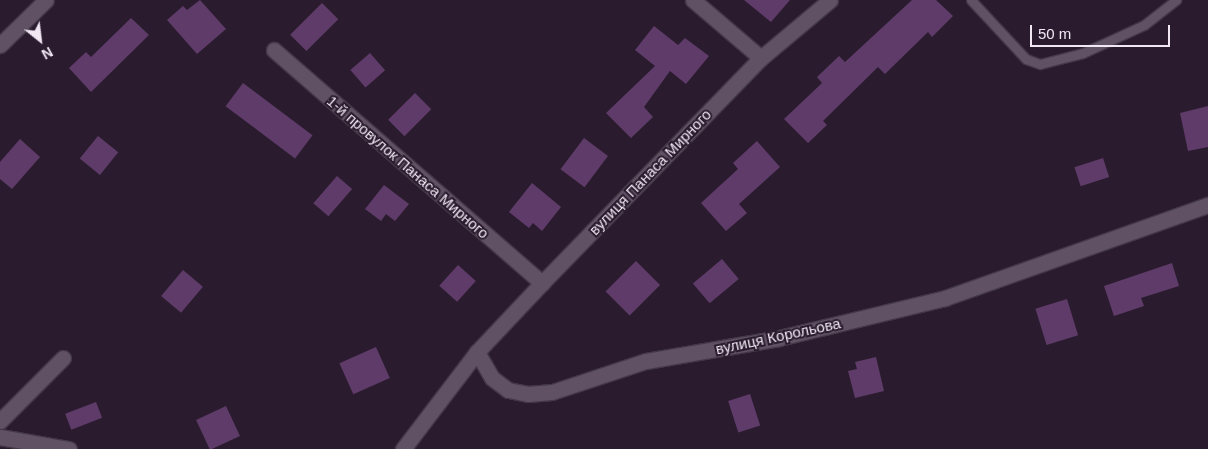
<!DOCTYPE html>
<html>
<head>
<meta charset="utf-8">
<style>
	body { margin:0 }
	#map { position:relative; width:1208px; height:449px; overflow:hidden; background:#2a1c2e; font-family:Helvetica,sans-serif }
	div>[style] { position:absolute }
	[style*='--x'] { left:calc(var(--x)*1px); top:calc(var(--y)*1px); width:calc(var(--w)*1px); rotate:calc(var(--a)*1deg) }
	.building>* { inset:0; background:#5f3b69; transform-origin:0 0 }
	.roads { filter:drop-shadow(1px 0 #433847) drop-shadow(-1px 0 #433847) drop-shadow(0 1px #433847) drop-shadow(0 -1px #433847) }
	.lane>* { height:9px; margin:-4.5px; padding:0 4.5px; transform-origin:4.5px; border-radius:4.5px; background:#605165 }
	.street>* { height:15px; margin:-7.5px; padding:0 7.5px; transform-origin:7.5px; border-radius:7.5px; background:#605165 }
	span { translate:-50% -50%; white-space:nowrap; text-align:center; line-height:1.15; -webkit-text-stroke:4px #2a1c2e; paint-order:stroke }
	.street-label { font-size:15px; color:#f1e8f4 }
	.north { position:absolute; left:15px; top:15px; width:50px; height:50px; -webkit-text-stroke:4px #2a1c2e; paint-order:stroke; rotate:151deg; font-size:14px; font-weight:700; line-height:20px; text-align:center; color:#f1e8f4 }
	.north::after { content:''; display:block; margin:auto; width:18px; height:22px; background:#f1e8f4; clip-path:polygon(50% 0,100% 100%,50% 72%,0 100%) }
	.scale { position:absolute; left:1030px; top:25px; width:140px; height:22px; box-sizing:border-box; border:2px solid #f1e8f4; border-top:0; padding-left:6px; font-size:15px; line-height:18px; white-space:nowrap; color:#f1e8f4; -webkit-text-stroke:4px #2a1c2e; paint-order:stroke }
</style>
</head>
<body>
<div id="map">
	<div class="building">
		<i style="clip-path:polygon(200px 0,226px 29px,197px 54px,167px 20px,183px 6px,187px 10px)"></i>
		<i style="clip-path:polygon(744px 0,790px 0,771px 22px)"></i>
		<i style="clip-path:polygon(912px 0,936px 0,953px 16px,932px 37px,928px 32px,885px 74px,878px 67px,823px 121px,827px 125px,808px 143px,784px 119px,822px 83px,817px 77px,839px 56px,845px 62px)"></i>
		<i style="left:322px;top:3px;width:23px;height:45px;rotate:45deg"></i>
		<i style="clip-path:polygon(131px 18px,149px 35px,91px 92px,69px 68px,86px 52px,91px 57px)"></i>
		<i style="clip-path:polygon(654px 26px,678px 45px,685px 38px,709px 56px,686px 84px,670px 71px,644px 107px,653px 117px,631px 138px,606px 113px,655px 66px,635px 50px)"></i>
		<i style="left:370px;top:53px;width:23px;height:26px;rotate:49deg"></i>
		<i style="left:243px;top:83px;width:87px;height:29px;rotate:37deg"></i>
		<i style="left:415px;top:93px;width:23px;height:38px;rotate:45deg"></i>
		<i style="clip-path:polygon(1208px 106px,1208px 147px,1188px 151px,1180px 113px)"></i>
		<i style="left:98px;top:136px;width:26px;height:29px;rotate:39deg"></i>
		<i style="left:584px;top:138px;width:30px;height:39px;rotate:37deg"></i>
		<i style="clip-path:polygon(20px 139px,40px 157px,12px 189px,0 179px,0 162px)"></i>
		<i style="clip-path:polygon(757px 141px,780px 167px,739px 204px,747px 213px,726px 231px,701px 203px,738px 169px,733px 163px)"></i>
		<i style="left:1103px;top:158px;width:20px;height:30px;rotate:72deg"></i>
		<i style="left:337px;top:176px;width:20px;height:36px;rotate:41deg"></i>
		<i style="clip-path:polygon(532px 183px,561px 207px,542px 231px,533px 223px,529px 228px,509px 212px)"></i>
		<i style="clip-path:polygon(384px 185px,409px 204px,395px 221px,386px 214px,381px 221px,365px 209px)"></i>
		<i style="left:722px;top:259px;width:26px;height:38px;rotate:50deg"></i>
		<i style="left:636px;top:261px;width:34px;height:43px;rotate:45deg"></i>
		<i style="clip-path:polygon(1172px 263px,1179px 286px,1141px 298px,1144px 306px,1114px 316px,1104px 286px)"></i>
		<i style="left:458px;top:265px;width:24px;height:28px;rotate:42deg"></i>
		<i style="left:183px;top:270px;width:26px;height:34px;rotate:40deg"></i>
		<i style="left:1067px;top:299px;width:38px;height:33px;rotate:73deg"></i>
		<i style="left:376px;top:347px;width:34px;height:40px;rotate:66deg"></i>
		<i style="clip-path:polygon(876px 357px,884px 391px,855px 398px,848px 371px,857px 369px,855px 362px)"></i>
		<i style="left:750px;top:394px;width:33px;height:23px;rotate:72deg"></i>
		<i style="left:96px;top:402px;width:17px;height:33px;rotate:69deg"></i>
		<i style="left:226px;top:406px;width:33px;height:33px;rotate:65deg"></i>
	</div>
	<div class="roads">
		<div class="lane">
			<i style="--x:971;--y:0;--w:81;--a:47"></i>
			<i style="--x:1026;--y:59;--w:15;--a:20"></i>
			<i style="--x:1040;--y:64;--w:44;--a:-14.3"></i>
			<i style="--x:1083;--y:53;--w:67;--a:-24.7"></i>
			<i style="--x:1144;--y:25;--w:41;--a:-38"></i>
		</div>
		<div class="street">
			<i style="--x:693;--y:0;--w:89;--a:40.5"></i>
			<i style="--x:0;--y:45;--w:64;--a:-44.4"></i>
			<i style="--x:274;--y:50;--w:355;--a:41"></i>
			<i style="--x:477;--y:352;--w:30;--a:60"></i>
			<i style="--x:492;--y:378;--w:20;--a:37"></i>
			<i style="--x:508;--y:390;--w:20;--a:11"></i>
			<i style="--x:528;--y:394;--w:24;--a:-5"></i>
			<i style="--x:552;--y:392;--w:99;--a:-18.3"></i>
			<i style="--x:646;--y:361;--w:135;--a:-9.8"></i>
			<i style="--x:779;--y:338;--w:171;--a:-13.5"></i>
			<i style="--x:945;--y:298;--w:279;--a:-19.5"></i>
			<i style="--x:0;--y:421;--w:89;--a:-45"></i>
			<i style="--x:0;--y:437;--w:70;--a:9.9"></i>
			<i style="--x:403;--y:449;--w:122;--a:-52.7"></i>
			<i style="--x:477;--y:352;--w:95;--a:-46.7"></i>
			<i style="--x:542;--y:283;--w:314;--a:-45.8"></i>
			<i style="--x:761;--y:58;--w:90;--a:-40"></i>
		</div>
	</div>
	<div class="street-label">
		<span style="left:408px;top:167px;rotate:41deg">1-й провулок Панаса Мирного</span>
		<span style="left:650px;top:172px;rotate:-46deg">вулиця Панаса Мирного</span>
		<span style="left:778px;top:336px;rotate:-12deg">вулиця Корольова</span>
	</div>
	<div class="north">N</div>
	<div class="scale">50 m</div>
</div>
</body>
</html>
